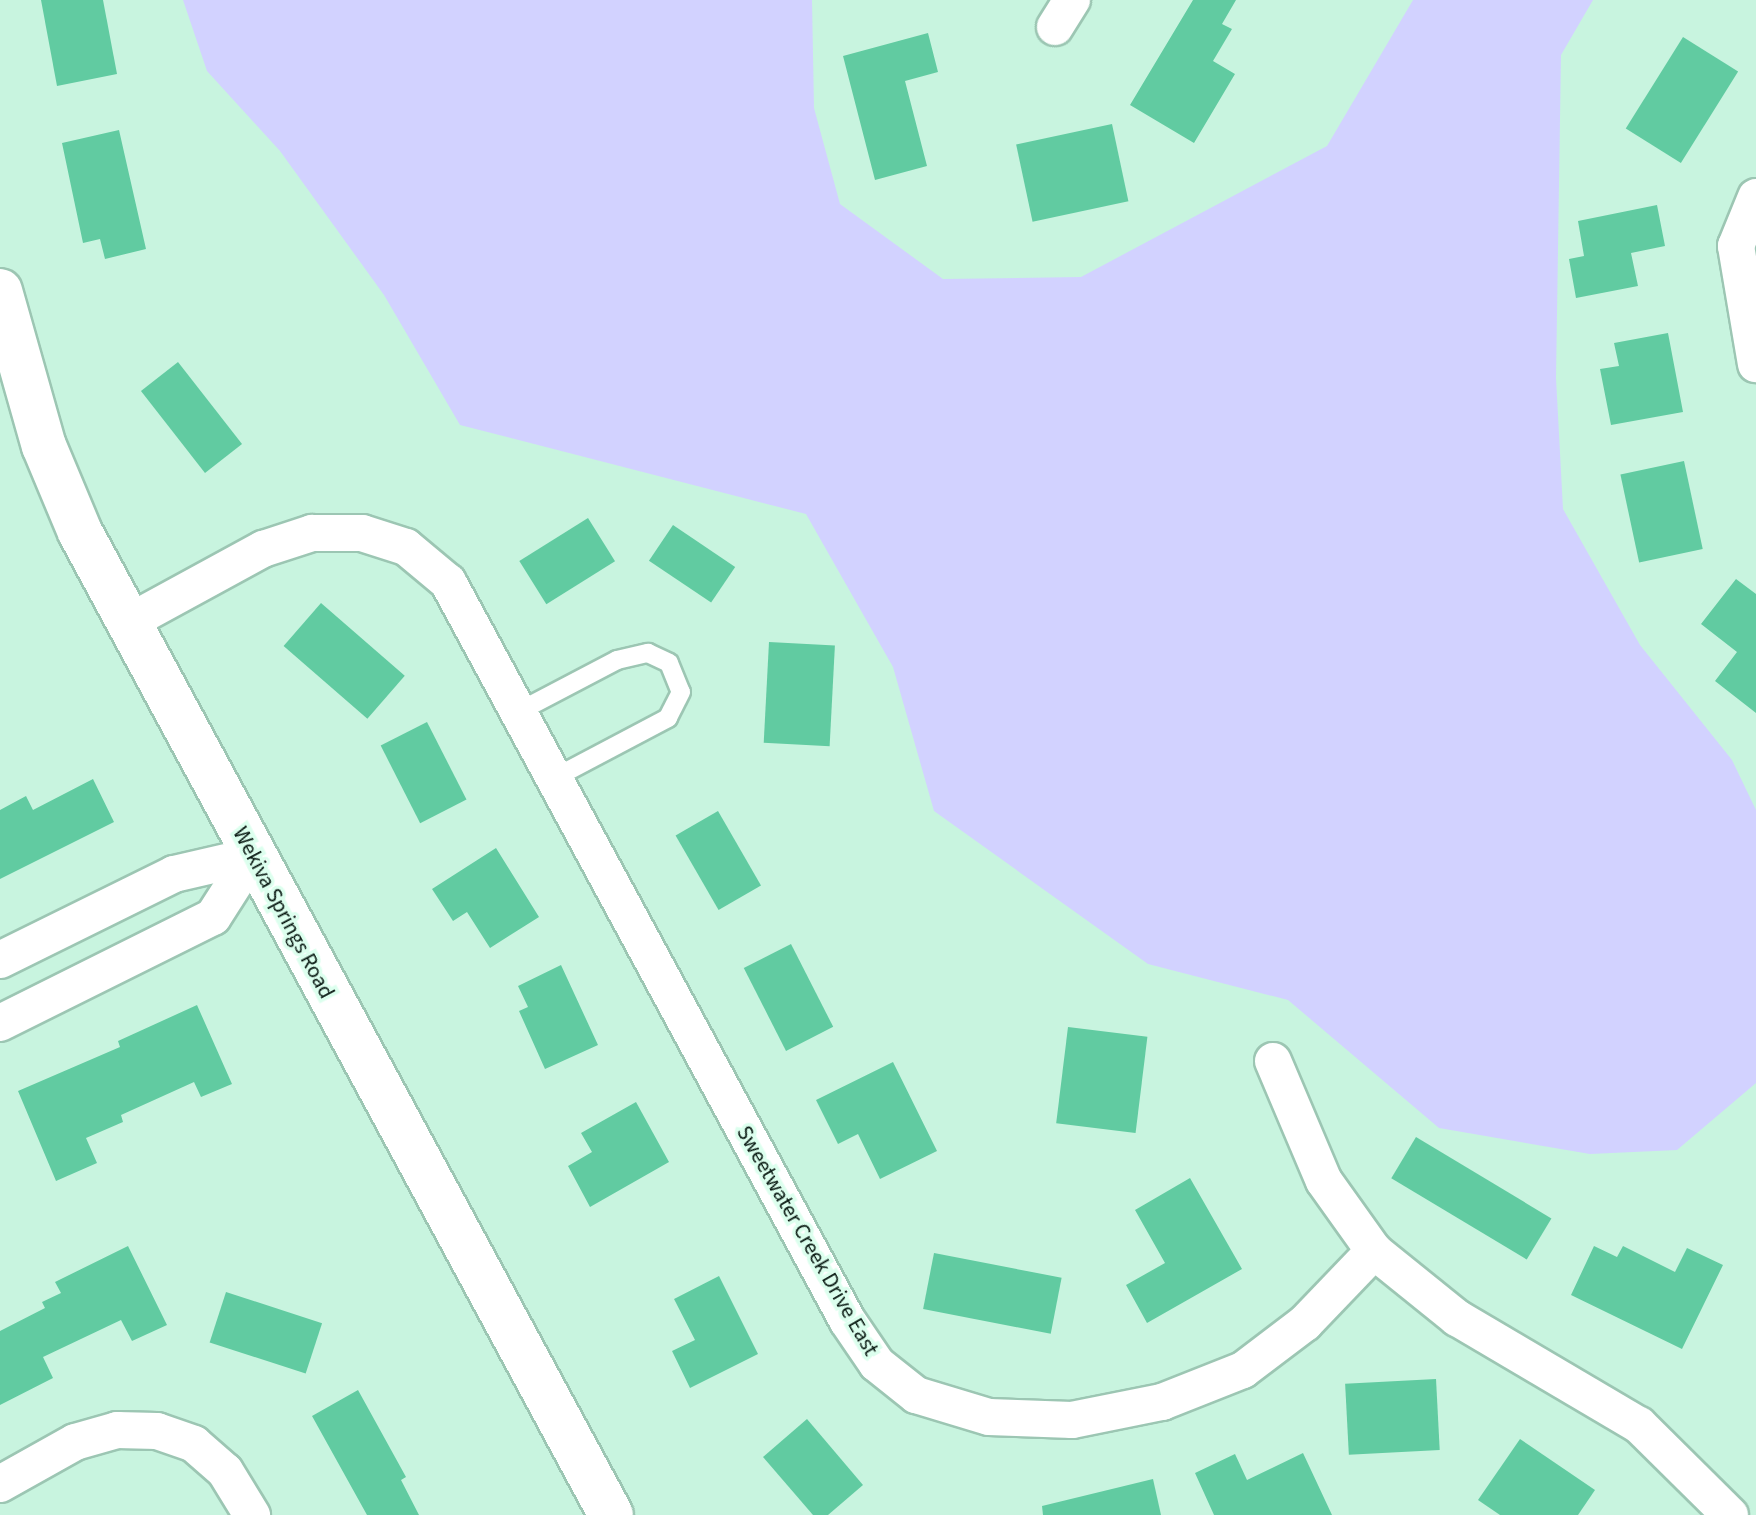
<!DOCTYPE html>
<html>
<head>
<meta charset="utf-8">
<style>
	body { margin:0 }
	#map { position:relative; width:1756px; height:1515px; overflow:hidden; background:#c8f4df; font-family:"Source Sans 3",sans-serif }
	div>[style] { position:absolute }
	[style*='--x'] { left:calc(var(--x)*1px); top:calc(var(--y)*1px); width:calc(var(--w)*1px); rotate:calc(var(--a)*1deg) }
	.green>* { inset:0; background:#d2d2ff }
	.building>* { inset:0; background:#61cba1; transform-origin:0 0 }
	.roads { filter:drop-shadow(2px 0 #9cc6b3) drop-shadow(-2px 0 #9cc6b3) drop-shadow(0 2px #9cc6b3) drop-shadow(0 -2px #9cc6b3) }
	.lane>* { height:18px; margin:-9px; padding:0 9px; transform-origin:9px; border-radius:9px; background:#fff }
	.street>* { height:36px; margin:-18px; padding:0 18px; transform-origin:18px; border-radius:18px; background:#fff }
	.secondary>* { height:44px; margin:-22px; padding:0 22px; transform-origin:22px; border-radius:22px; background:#fff }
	span { translate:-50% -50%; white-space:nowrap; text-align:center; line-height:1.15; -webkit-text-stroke:7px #dcffee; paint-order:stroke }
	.street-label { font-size:22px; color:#071710 }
</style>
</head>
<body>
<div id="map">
	<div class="green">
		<i style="clip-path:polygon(183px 0,812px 0,814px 108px,840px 204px,943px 279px,1081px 277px,1327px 146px,1413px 0,1593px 0,1561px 55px,1556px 378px,1563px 509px,1640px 645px,1732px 760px,1756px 810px,1756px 1083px,1677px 1150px,1590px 1154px,1439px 1128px,1288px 1000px,1148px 964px,934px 811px,893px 667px,806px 514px,460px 425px,384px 295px,280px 151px,207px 71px)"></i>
	</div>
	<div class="building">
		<i style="clip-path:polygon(41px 0,103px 0,117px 74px,57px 86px)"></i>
		<i style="clip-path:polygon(1193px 0,1236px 0,1222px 24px,1232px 29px,1213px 61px,1235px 74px,1194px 143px,1130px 105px)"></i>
		<i style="clip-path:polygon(928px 33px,938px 72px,905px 81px,927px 166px,875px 180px,843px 56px)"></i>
		<i style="left:1683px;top:37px;width:65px;height:108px;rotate:32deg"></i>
		<i style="left:1112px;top:124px;width:79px;height:98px;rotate:78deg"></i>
		<i style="clip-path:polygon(119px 130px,146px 249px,105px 259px,100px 239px,83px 243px,62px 143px)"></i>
		<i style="clip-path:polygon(1657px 205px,1665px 246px,1631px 253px,1638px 286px,1576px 298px,1569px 259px,1584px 256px,1578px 221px)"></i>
		<i style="clip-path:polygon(1668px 333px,1683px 412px,1611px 425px,1600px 369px,1619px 366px,1614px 343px)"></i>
		<i style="left:178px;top:362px;width:104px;height:47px;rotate:52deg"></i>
		<i style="left:1684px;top:461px;width:90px;height:65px;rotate:78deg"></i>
		<i style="left:588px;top:518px;width:51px;height:81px;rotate:58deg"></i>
		<i style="left:673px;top:525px;width:75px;height:43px;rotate:34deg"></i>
		<i style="clip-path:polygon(1736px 579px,1756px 594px,1756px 713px,1715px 681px,1737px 652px,1701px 624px)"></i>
		<i style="left:321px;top:603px;width:111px;height:57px;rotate:41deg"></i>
		<i style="left:769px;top:642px;width:66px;height:101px;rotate:3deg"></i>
		<i style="left:427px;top:722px;width:87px;height:52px;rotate:63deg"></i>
		<i style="clip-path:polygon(93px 779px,114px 822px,0 879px,0 810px,26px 796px,33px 810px)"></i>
		<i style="left:718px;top:811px;width:86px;height:49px;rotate:60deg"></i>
		<i style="clip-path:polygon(496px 848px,539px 917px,490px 948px,467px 912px,453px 921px,432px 889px)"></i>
		<i style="left:791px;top:944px;width:93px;height:53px;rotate:63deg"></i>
		<i style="clip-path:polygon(561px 965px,598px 1045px,545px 1069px,519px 1011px,528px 1007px,518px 986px)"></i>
		<i style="clip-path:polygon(197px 1005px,232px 1084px,201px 1097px,194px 1082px,121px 1115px,123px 1122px,86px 1138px,97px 1163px,56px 1181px,18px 1091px,120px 1047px,118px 1041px)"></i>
		<i style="left:1068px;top:1027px;width:80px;height:97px;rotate:7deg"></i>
		<i style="clip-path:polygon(893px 1062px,937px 1151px,880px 1179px,858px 1134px,838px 1144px,816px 1100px)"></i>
		<i style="clip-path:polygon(636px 1102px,669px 1162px,590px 1207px,568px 1166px,592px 1152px,581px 1133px)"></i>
		<i style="left:1416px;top:1137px;width:158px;height:48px;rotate:31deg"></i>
		<i style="clip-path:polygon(1190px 1178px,1242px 1269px,1147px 1323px,1126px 1285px,1165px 1263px,1135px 1210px)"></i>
		<i style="clip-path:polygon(128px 1246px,167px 1325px,132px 1341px,121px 1320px,43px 1357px,53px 1378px,0 1405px,0 1331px,45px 1308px,42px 1302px,61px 1293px,55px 1282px)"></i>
		<i style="clip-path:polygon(1594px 1246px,1617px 1257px,1623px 1246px,1675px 1272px,1687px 1248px,1723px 1265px,1682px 1349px,1571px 1295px)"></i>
		<i style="left:934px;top:1253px;width:130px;height:57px;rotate:11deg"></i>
		<i style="clip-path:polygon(719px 1276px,758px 1354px,690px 1388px,672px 1351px,695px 1340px,674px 1299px)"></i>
		<i style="left:226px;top:1292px;width:101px;height:53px;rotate:18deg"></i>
		<i style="left:1436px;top:1379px;width:71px;height:91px;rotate:87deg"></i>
		<i style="clip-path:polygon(358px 1390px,406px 1477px,401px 1480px,419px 1515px,367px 1515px,312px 1416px)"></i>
		<i style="clip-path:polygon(807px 1419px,863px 1485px,828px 1515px,813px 1515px,763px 1457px)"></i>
		<i style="clip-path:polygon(1520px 1439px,1595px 1490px,1578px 1515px,1500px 1515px,1478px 1500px)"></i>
		<i style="clip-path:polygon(1303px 1453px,1332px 1515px,1214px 1515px,1195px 1473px,1235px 1454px,1247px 1480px)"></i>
		<i style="clip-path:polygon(1153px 1479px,1161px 1515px,1043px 1515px,1042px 1506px)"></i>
	</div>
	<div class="roads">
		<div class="lane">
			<i style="--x:518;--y:712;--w:112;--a:-27.7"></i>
			<i style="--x:617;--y:660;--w:32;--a:-13"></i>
			<i style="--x:648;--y:653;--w:23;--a:25"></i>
			<i style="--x:669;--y:663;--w:31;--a:68"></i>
			<i style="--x:681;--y:692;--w:29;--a:117"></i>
			<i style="--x:668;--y:718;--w:129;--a:152.2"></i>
		</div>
		<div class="street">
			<i style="--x:1055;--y:27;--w:32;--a:-58"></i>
			<i style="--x:1756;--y:197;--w:53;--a:112.2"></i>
			<i style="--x:1736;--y:246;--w:120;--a:80.4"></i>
			<i style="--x:129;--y:622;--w:153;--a:-28.6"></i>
			<i style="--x:263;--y:549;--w:52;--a:-18.1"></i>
			<i style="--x:312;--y:533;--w:50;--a:0"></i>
			<i style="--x:362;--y:533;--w:46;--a:17.7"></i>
			<i style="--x:406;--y:547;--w:55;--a:39.8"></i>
			<i style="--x:448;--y:582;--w:839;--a:61.6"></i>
			<i style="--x:847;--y:1320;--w:53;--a:55.7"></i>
			<i style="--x:877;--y:1364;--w:50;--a:38.5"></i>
			<i style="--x:916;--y:1395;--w:76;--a:16.8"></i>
			<i style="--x:989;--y:1417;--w:83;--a:2.1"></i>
			<i style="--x:1072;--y:1420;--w:92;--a:-11.3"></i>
			<i style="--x:1162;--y:1402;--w:87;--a:-21.6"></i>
			<i style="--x:1243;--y:1370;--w:78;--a:-37.2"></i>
			<i style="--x:1305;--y:1323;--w:100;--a:-46.2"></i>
			<i style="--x:0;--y:960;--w:194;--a:-26.3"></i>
			<i style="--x:174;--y:874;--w:80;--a:-13"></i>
			<i style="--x:0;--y:1023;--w:238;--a:-26.5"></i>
			<i style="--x:213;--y:917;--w:72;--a:-57.4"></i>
			<i style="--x:1273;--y:1061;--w:130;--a:67"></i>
			<i style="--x:1324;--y:1181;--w:86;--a:54.5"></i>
			<i style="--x:1374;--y:1251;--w:107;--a:38.9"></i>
			<i style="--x:1457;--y:1318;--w:211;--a:30.5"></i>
			<i style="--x:1639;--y:1425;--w:128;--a:44.7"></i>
			<i style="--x:0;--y:1484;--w:86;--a:-29.2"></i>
			<i style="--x:75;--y:1442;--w:44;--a:-15.9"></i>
			<i style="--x:117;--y:1430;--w:40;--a:1.4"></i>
			<i style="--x:157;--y:1431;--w:39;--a:19"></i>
			<i style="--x:194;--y:1444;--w:41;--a:41.1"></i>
			<i style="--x:225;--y:1471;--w:52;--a:58.5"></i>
		</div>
		<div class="secondary">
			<i style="--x:0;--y:291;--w:161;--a:74.2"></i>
			<i style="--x:44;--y:446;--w:93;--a:67.3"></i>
			<i style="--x:80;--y:532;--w:1117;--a:61.62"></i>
		</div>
	</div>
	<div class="street-label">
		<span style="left:283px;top:913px;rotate:62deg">Wekiva Springs Road</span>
		<span style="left:807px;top:1241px;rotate:60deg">Sweetwater Creek Drive East</span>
	</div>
</div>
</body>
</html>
